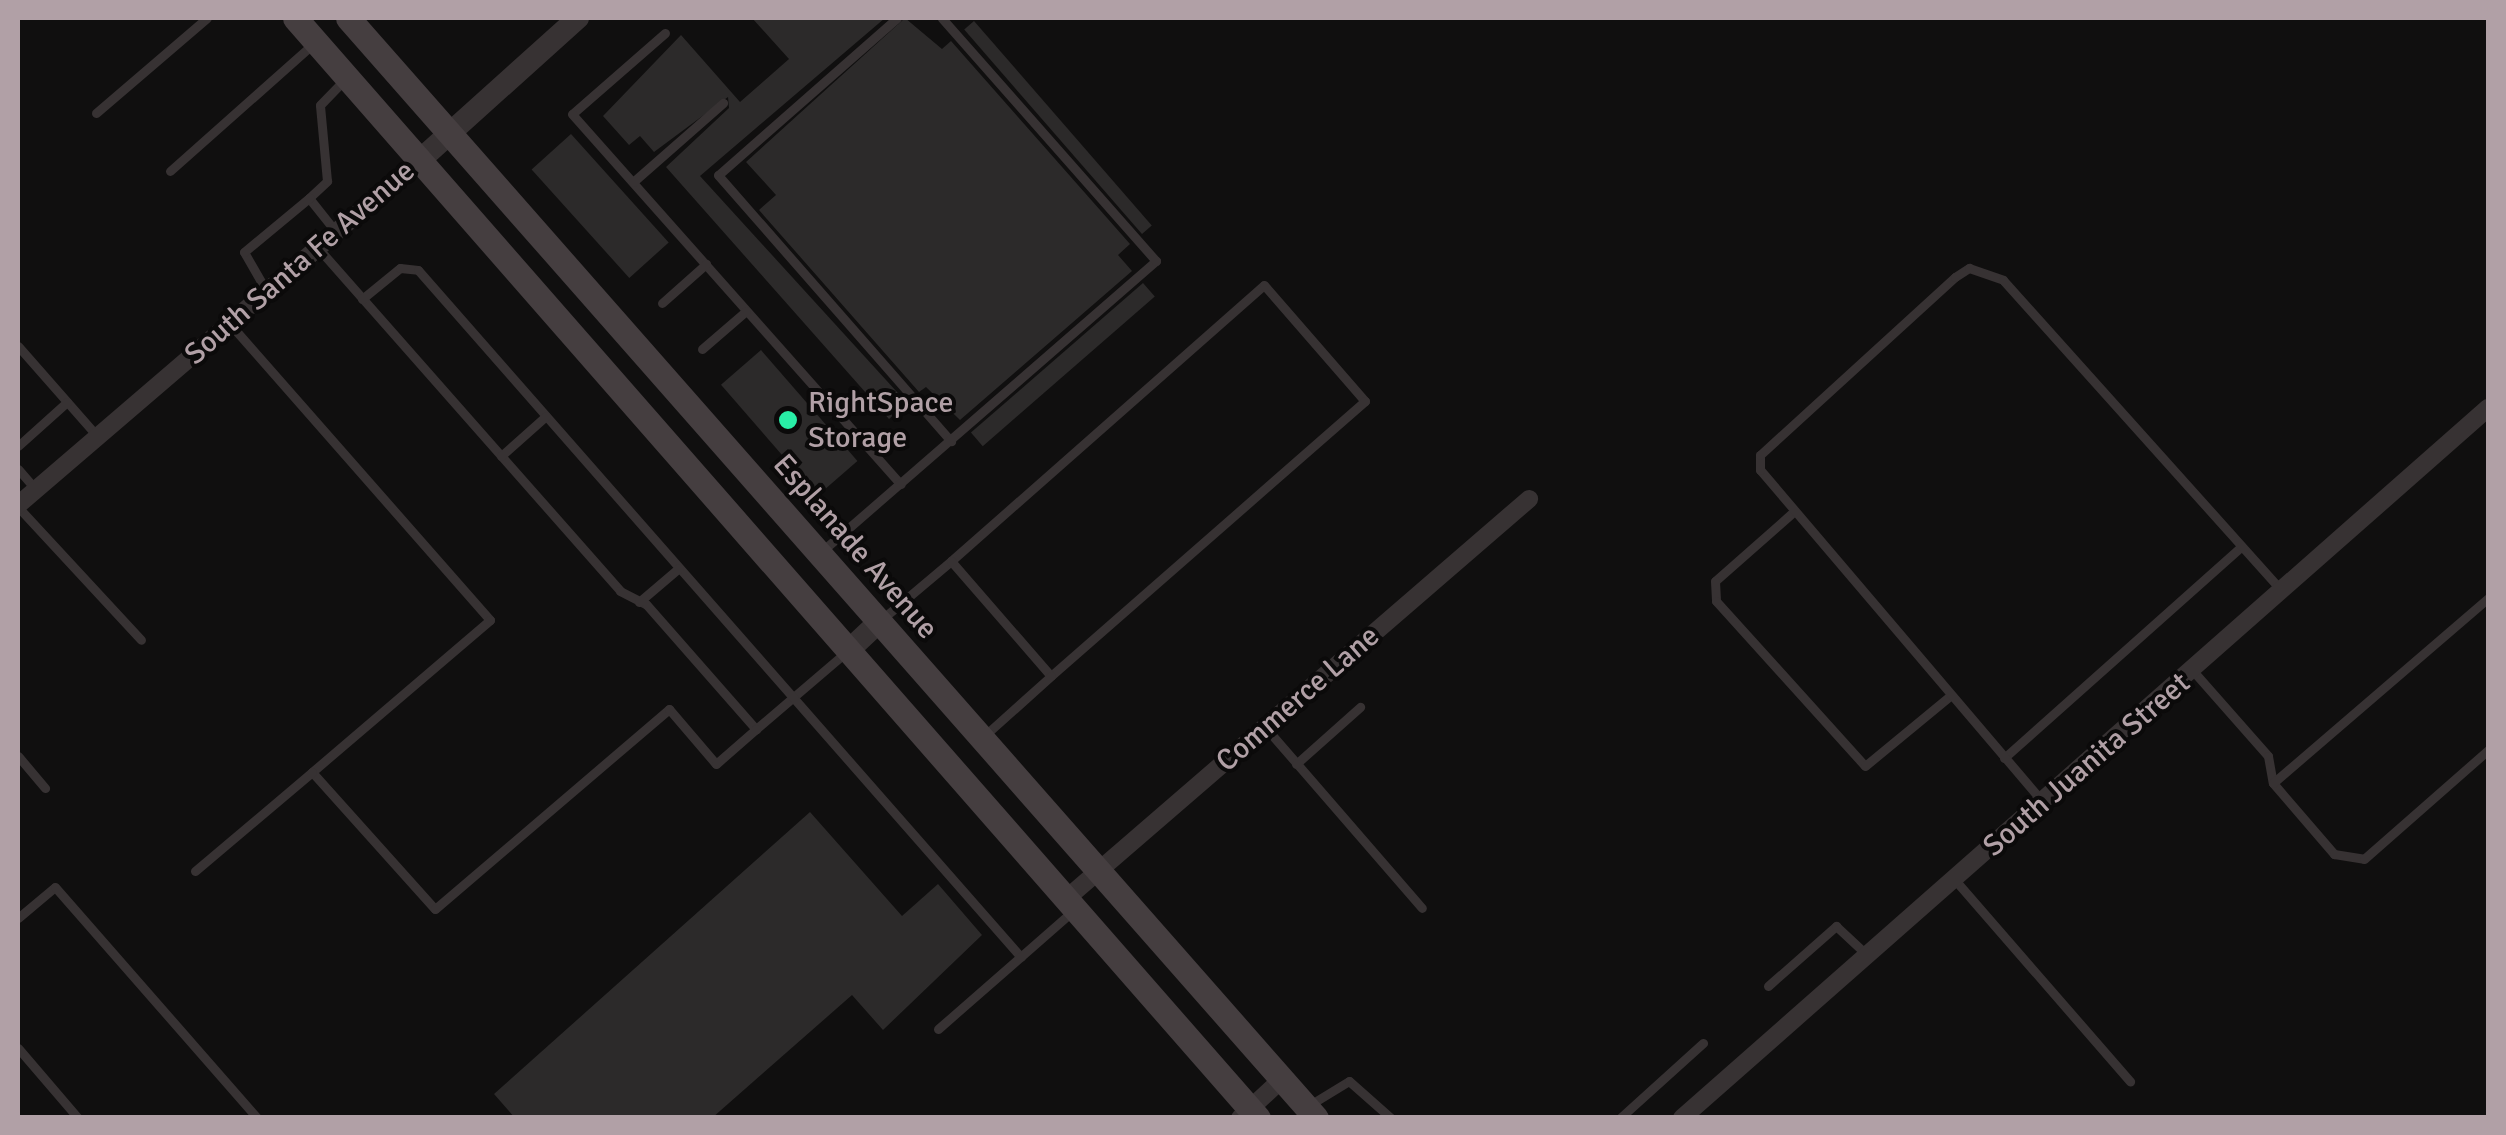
<!DOCTYPE html>
<html>
<head>
<meta charset="utf-8">
<style>
	body { margin:0 }
	#map { position:relative; width:2506px; height:1135px; overflow:hidden; background:#100f0f; font-family:Signika,sans-serif }
	div>[style] { position:absolute }
	[style*='--x'] { left:calc(var(--x)*1px); top:calc(var(--y)*1px); width:calc(var(--w)*1px); rotate:calc(var(--a)*1deg) }
	.building>* { inset:0; background:#2c2a2a; transform-origin:0 0 }
	.service>* { height:9px; margin:-4.5px; padding:0 4.5px; transform-origin:4.5px; border-radius:4.5px; background:#373233 }
	.minor>* { height:18px; margin:-9px; padding:0 9px; transform-origin:9px; border-radius:9px; background:#373233 }
	.tertiary>* { height:22px; margin:-11px; padding:0 11px; transform-origin:11px; border-radius:11px; background:#373233 }
	.secondary>* { height:25px; margin:-12.5px; padding:0 12.5px; transform-origin:12.5px; border-radius:12.5px; background:#453e40 }
	.dots>* { width:28px; height:28px; translate:-50% -50%; box-sizing:border-box; border:5px solid #0b0a0a; border-radius:50% }
	span { translate:-50% -50%; white-space:nowrap; text-align:center; line-height:1.15; -webkit-text-stroke:8px #0b0a0a; paint-order:stroke }
	.street-label { font-size:30px; color:#b1a0a6 }
	.poi-label { font-size:30px; color:#b1a0a6 }
	.left { translate:0 -50%; text-align:left }
	.frame { position:absolute; inset:0; border:20px solid #b1a0a6; pointer-events:none }
</style>
</head>
<body>
<div id="map">
	<div class="building">
		<i style="clip-path:polygon(752px 18px,885px 18px,700px 176px,907px 403px,889px 419px,666px 167px,729px 108px,728px 97px,654px 152px,640px 136px,629px 145px,603px 116px,681px 35px,740px 102px,789px 59px)"></i>
		<i style="clip-path:polygon(905px 18px,942px 49px,951px 41px,1130px 244px,1118px 255px,1132px 271px,960px 420px,926px 387px,919px 392px,759px 210px,776px 195px,746px 162px)"></i>
		<i style="left:974px;top:21px;width:271px;height:13px;rotate:49deg"></i>
		<i style="left:571px;top:134px;width:146px;height:53px;rotate:48deg"></i>
		<i style="left:1143px;top:283px;width:18px;height:228px;rotate:49deg"></i>
		<i style="left:761px;top:350px;width:147px;height:53px;rotate:49deg"></i>
		<i style="clip-path:polygon(810px 812px,902px 916px,938px 884px,982px 935px,883px 1030px,852px 995px,712px 1118px,515px 1118px,494px 1094px)"></i>
	</div>
	<div class="service">
		<i style="--x:897;--y:18;--w:238;--a:138.7"></i>
		<i style="--x:718;--y:175;--w:354;--a:48.8"></i>
		<i style="--x:665;--y:33;--w:123;--a:138.9"></i>
		<i style="--x:572;--y:114;--w:495;--a:48.4"></i>
		<i style="--x:96;--y:113;--w:146;--a:-40.6"></i>
		<i style="--x:170;--y:171;--w:191;--a:-41.6"></i>
		<i style="--x:633;--y:182;--w:120;--a:-41.3"></i>
		<i style="--x:336;--y:232;--w:43;--a:-128.5"></i>
		<i style="--x:309;--y:198;--w:25;--a:-43"></i>
		<i style="--x:327;--y:181;--w:76;--a:-95.3"></i>
		<i style="--x:320;--y:105;--w:35;--a:-46"></i>
		<i style="--x:318;--y:248;--w:457;--a:48.6"></i>
		<i style="--x:620;--y:591;--w:29;--a:27"></i>
		<i style="--x:646;--y:604;--w:167;--a:48.7"></i>
		<i style="--x:756;--y:729;--w:118;--a:-40.5"></i>
		<i style="--x:267;--y:292;--w:46;--a:-119.9"></i>
		<i style="--x:244;--y:252;--w:85;--a:-39.7"></i>
		<i style="--x:362;--y:299;--w:49;--a:-39.2"></i>
		<i style="--x:400;--y:268;--w:18;--a:6"></i>
		<i style="--x:418;--y:270;--w:914;--a:48.73"></i>
		<i style="--x:662;--y:303;--w:59;--a:-41.6"></i>
		<i style="--x:230;--y:324;--w:394;--a:48.7"></i>
		<i style="--x:490;--y:620;--w:234;--a:139.5"></i>
		<i style="--x:312;--y:772;--w:184;--a:48.1"></i>
		<i style="--x:435;--y:909;--w:308;--a:-40.5"></i>
		<i style="--x:669;--y:709;--w:72;--a:49.5"></i>
		<i style="--x:716;--y:764;--w:53;--a:-41.2"></i>
		<i style="--x:18;--y:346;--w:121;--a:48.7"></i>
		<i style="--x:702;--y:349;--w:58;--a:-40.8"></i>
		<i style="--x:18;--y:446;--w:66;--a:-41.9"></i>
		<i style="--x:501;--y:456;--w:60;--a:-41.6"></i>
		<i style="--x:18;--y:469;--w:28;--a:49"></i>
		<i style="--x:18;--y:507;--w:181;--a:47.2"></i>
		<i style="--x:1791;--y:514;--w:101;--a:138.6"></i>
		<i style="--x:1715;--y:581;--w:20;--a:87"></i>
		<i style="--x:1716;--y:601;--w:222;--a:47.9"></i>
		<i style="--x:1865;--y:766;--w:110;--a:-39.5"></i>
		<i style="--x:821;--y:552;--w:444;--a:-41"></i>
		<i style="--x:1156;--y:261;--w:324;--a:-131.4"></i>
		<i style="--x:951;--y:561;--w:417;--a:-41.4"></i>
		<i style="--x:1264;--y:285;--w:154;--a:49"></i>
		<i style="--x:1365;--y:401;--w:417;--a:138.8"></i>
		<i style="--x:639;--y:602;--w:52;--a:-40.4"></i>
		<i style="--x:881;--y:620;--w:92;--a:-40.1"></i>
		<i style="--x:951;--y:561;--w:152;--a:49"></i>
		<i style="--x:1051;--y:676;--w:91;--a:138.1"></i>
		<i style="--x:2194;--y:672;--w:112;--a:48.6"></i>
		<i style="--x:2268;--y:756;--w:27;--a:80"></i>
		<i style="--x:2273;--y:783;--w:94;--a:49.3"></i>
		<i style="--x:2334;--y:854;--w:30;--a:9"></i>
		<i style="--x:2364;--y:859;--w:165;--a:-41.3"></i>
		<i style="--x:1266;--y:728;--w:238;--a:49.1"></i>
		<i style="--x:18;--y:756;--w:42;--a:49.8"></i>
		<i style="--x:2004;--y:758;--w:317;--a:-41.7"></i>
		<i style="--x:1296;--y:764;--w:86;--a:-41.7"></i>
		<i style="--x:2273;--y:783;--w:284;--a:-40.7"></i>
		<i style="--x:2042;--y:801;--w:435;--a:-130.4"></i>
		<i style="--x:1760;--y:470;--w:15;--a:-90"></i>
		<i style="--x:1760;--y:455;--w:264;--a:-42.4"></i>
		<i style="--x:1955;--y:277;--w:17;--a:-33"></i>
		<i style="--x:1969;--y:268;--w:36;--a:19"></i>
		<i style="--x:2003;--y:280;--w:416;--a:48.1"></i>
		<i style="--x:195;--y:871;--w:153;--a:-40.2"></i>
		<i style="--x:1955;--y:880;--w:267;--a:49"></i>
		<i style="--x:18;--y:918;--w:48;--a:-40"></i>
		<i style="--x:55;--y:887;--w:307;--a:48.8"></i>
		<i style="--x:1768;--y:986;--w:91;--a:-41.4"></i>
		<i style="--x:1836;--y:926;--w:41;--a:43"></i>
		<i style="--x:938;--y:1029;--w:179;--a:-41.2"></i>
		<i style="--x:18;--y:1048;--w:92;--a:49.4"></i>
		<i style="--x:1308;--y:1106;--w:48;--a:-31.4"></i>
		<i style="--x:1349;--y:1081;--w:56;--a:41.4"></i>
		<i style="--x:1620;--y:1118;--w:112;--a:-42.1"></i>
	</div>
	<div class="minor">
		<i style="--x:18;--y:505;--w:528;--a:-40.62"></i>
		<i style="--x:1066;--y:899;--w:612;--a:-40.82"></i>
		<i style="--x:1240;--y:1118;--w:57;--a:-42.9"></i>
		<i style="--x:1682;--y:1118;--w:1074;--a:-41.38"></i>
	</div>
	<div class="tertiary">
		<i style="--x:419;--y:161;--w:214;--a:-42"></i>
		<i style="--x:848;--y:651;--w:42;--a:-43.1"></i>
	</div>
	<div class="secondary">
		<i style="--x:295;--y:18;--w:1462;--a:48.8"></i>
		<i style="--x:348;--y:18;--w:1465;--a:48.65"></i>
	</div>
	<div class="dots">
		<i style="left:788px;top:420px;background:#29eea7"></i>
	</div>
	<div class="street-label">
		<span style="left:300px;top:263px;rotate:-41deg">South Santa Fe Avenue</span>
		<span style="left:855px;top:547px;rotate:49deg">Esplanade Avenue</span>
		<span style="left:1298px;top:699px;rotate:-41deg">Commerce Lane</span>
		<span style="left:2087px;top:765px;rotate:-41deg">South Juanita Street</span>
	</div>
	<div class="poi-label">
		<span class="left" style="left:808px;top:420px">RightSpace<br>Storage</span>
	</div>
	<div class="frame"></div>
</div>
</body>
</html>
